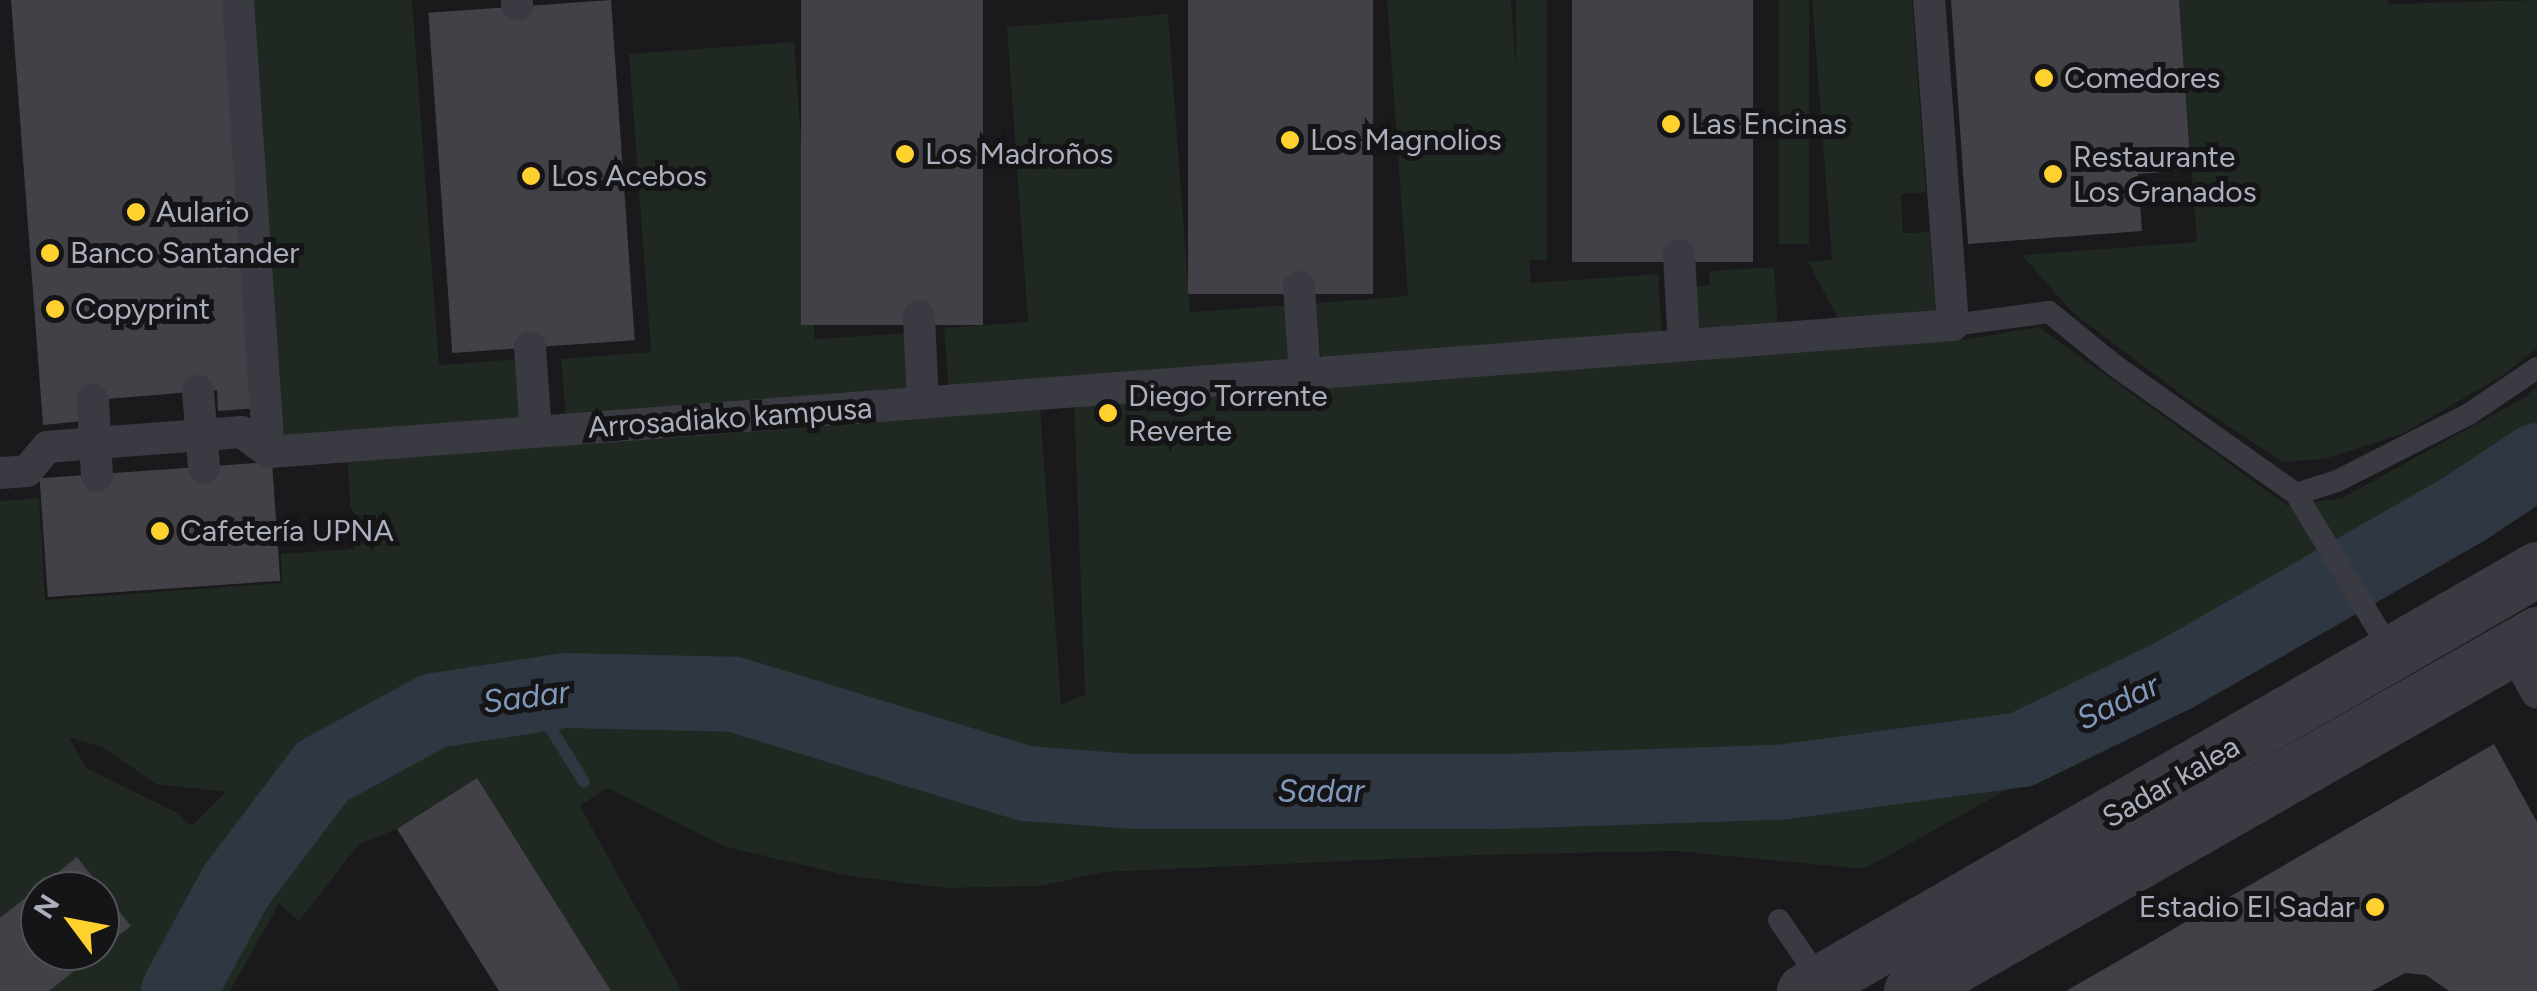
<!DOCTYPE html>
<html>
<head>
<meta charset="utf-8">
<style>
	body { margin:0 }
	#map { position:relative; width:2537px; height:991px; overflow:hidden; background:#1a191c; font-family:Figtree,sans-serif }
	div>[style] { position:absolute }
	[style*='--x'] { left:calc(var(--x)*1px); top:calc(var(--y)*1px); width:calc(var(--w)*1px); rotate:calc(var(--a)*1deg) }
	.green>* { inset:0; background:#1f2821; transform-origin:0 0 }
	.stream>* { height:12px; margin:-6px; padding:0 6px; transform-origin:6px; border-radius:6px; background:#2e3742 }
	.river>* { height:75px; margin:-37.5px; padding:0 37.5px; transform-origin:37.5px; border-radius:37.5px; background:#2e3742 }
	.building>* { inset:0; background:#414147; transform-origin:0 0 }
	.service>* { height:22px; margin:-11px; padding:0 11px; transform-origin:11px; border-radius:11px; background:#3a3a42 }
	.pedestrian>* { height:32px; margin:-16px; padding:0 16px; transform-origin:16px; border-radius:16px; background:#3a3a42 }
	.tertiary>* { height:55px; margin:-27.5px; padding:0 27.5px; transform-origin:27.5px; border-radius:27.5px; background:#3a3a42 }
	.dots>* { width:28px; height:28px; translate:-50% -50%; box-sizing:border-box; border:5px solid #151417; border-radius:50% }
	span { translate:-50% -50%; white-space:nowrap; text-align:center; line-height:1.15; -webkit-text-stroke:10px #151417; paint-order:stroke }
	.poi-label { font-size:30px; color:#abaebd }
	.left { translate:0 -50%; text-align:left }
	.right { translate:-100% -50%; text-align:right }
	.street-label { font-size:30px; color:#abaebd }
	.water-label { font-size:32px; color:#8098ba; font-style:italic }
	.north { position:absolute; left:20px; top:871px; width:100px; height:100px; box-sizing:border-box; background:#151417; border:2px solid #515259; border-radius:50%; rotate:302deg; font-size:28px; font-weight:700; line-height:40px; text-align:center; color:#abaebd }
	.north::after { content:''; display:block; margin:auto; width:35px; height:45px; background:#ffd12f; clip-path:polygon(50% 0,100% 100%,50% 72%,0 100%) }
</style>
</head>
<body>
<div id="map">
	<div class="green">
		<i style="clip-path:polygon(245px 0,412px 0,439px 365px,522px 359px,527px 419px,278px 439px)"></i>
		<i style="clip-path:polygon(1387px 0,1511px 0,1531px 283px,1658px 274px,1662px 334px,1321px 359px,1316px 303px,1408px 296px)"></i>
		<i style="left:1516px;top:0;width:31px;height:260px"></i>
		<i style="left:1779px;top:0;width:30px;height:244px"></i>
		<i style="clip-path:polygon(1812px 0,1912px 0,1926px 192px,1901px 194px,1903px 233px,1929px 232px,1936px 315px,1840px 322px,1808px 262px,1832px 260px)"></i>
		<i style="clip-path:polygon(2179px 0,2388px 0,2389px 4px,2537px 0,2537px 348px,2502px 376px,2402px 434px,2324px 459px,2283px 462px,2190px 401px,2072px 312px,2022px 255px,2197px 242px)"></i>
		<i style="clip-path:polygon(1168px 14px,1190px 312px,1289px 305px,1293px 365px,949px 391px,944px 328px,1028px 322px,1007px 27px)"></i>
		<i style="clip-path:polygon(794px 42px,815px 339px,910px 333px,915px 391px,566px 417px,561px 359px,651px 352px,629px 54px)"></i>
		<i style="clip-path:polygon(1774px 267px,1778px 329px,1699px 332px,1695px 287px,1710px 285px,1709px 271px)"></i>
		<i style="clip-path:polygon(evenodd,2039px 327px,2288px 506px,2342px 498px,2524px 398px,2537px 386px,2537px 490px,2299px 628px,1864px 869px,1675px 851px,1479px 855px,1104px 872px,1040px 886px,944px 888px,849px 876px,723px 846px,607px 788px,580px 806px,682px 991px,611px 991px,476px 779px,397px 829px,359px 844px,299px 921px,279px 904px,230px 991px,0 991px,0 501px,39px 498px,45px 600px,282px 583px,281px 554px,354px 549px,347px 458px,1040px 406px,1061px 704px,1085px 695px,1074px 403px,1963px 340px,2039px 327px,69px 737px,104px 748px,156px 784px,226px 792px,192px 826px,175px 812px,86px 768px,69px 737px,2039px 327px,40px 891px,100px 891px,100px 951px,40px 951px,40px 891px)"></i>
	</div>
	<div class="stream">
		<i style="--x:530;--y:695;--w:102;--a:58.2"></i>
	</div>
	<div class="river">
		<i style="--x:178;--y:991;--w:119;--a:-61.5"></i>
		<i style="--x:235;--y:886;--w:144;--a:-52.9"></i>
		<i style="--x:322;--y:771;--w:128;--a:-28.6"></i>
		<i style="--x:434;--y:710;--w:132;--a:-8.7"></i>
		<i style="--x:564;--y:690;--w:170;--a:1.3"></i>
		<i style="--x:734;--y:694;--w:305;--a:17"></i>
		<i style="--x:1026;--y:783;--w:106;--a:4.3"></i>
		<i style="--x:1132;--y:791;--w:370;--a:0"></i>
		<i style="--x:1502;--y:791;--w:276;--a:-1.9"></i>
		<i style="--x:1778;--y:782;--w:245;--a:-7.7"></i>
		<i style="--x:2021;--y:749;--w:169;--a:-26"></i>
		<i style="--x:2173;--y:675;--w:338;--a:-29.8"></i>
		<i style="--x:2466;--y:507;--w:85;--a:-33.5"></i>
	</div>
	<div class="building">
		<i style="clip-path:polygon(11px 0,230px 0,261px 408px,218px 411px,217px 390px,191px 392px,83px 401px,84px 421px,43px 425px)"></i>
		<i style="left:611px;top:0;width:341px;height:183px;rotate:86deg"></i>
		<i style="left:801px;top:0;width:182px;height:325px"></i>
		<i style="left:1188px;top:0;width:185px;height:294px"></i>
		<i style="left:1572px;top:0;width:181px;height:262px"></i>
		<i style="clip-path:polygon(1951px 0,2179px 0,2191px 170px,2138px 174px,2142px 231px,1968px 244px)"></i>
		<i style="left:272px;top:462px;width:119px;height:233px;rotate:86deg"></i>
		<i style="clip-path:polygon(2494px 744px,2537px 822px,2537px 991px,2449px 991px,2426px 975px,2405px 973px,2372px 991px,2066px 991px)"></i>
		<i style="clip-path:polygon(477px 778px,611px 991px,499px 991px,397px 829px)"></i>
		<i style="clip-path:polygon(77px 857px,131px 926px,100px 950px,100px 891px,40px 891px,40px 951px,99px 951px,49px 991px,0 991px,0 918px)"></i>
	</div>
	<div class="service">
		<i style="--x:1953;--y:325;--w:97;--a:-7.7"></i>
		<i style="--x:2049;--y:312;--w:84;--a:39.2"></i>
		<i style="--x:2114;--y:365;--w:223;--a:35.3"></i>
		<i style="--x:2296;--y:494;--w:187;--a:58.8"></i>
		<i style="--x:2296;--y:494;--w:43;--a:-17.6"></i>
		<i style="--x:2337;--y:481;--w:148;--a:-26.9"></i>
		<i style="--x:2469;--y:414;--w:82;--a:-34.1"></i>
		<i style="--x:1779;--y:920;--w:74;--a:55.5"></i>
	</div>
	<div class="pedestrian">
		<i style="--x:238;--y:0;--w:453;--a:86.1"></i>
		<i style="--x:517;--y:0;--w:5;--a:90"></i>
		<i style="--x:1679;--y:255;--w:90;--a:86.8"></i>
		<i style="--x:1299;--y:287;--w:87;--a:86.1"></i>
		<i style="--x:919;--y:316;--w:87;--a:87.4"></i>
		<i style="--x:530;--y:347;--w:85;--a:86"></i>
		<i style="--x:198;--y:391;--w:77;--a:85.5"></i>
		<i style="--x:93;--y:400;--w:76;--a:87"></i>
		<i style="--x:269;--y:452;--w:1689;--a:-4.31"></i>
		<i style="--x:1953;--y:325;--w:326;--a:-94.2"></i>
		<i style="--x:0;--y:473;--w:27;--a:-4"></i>
		<i style="--x:27;--y:471;--w:31;--a:-50"></i>
		<i style="--x:47;--y:447;--w:49;--a:-4.7"></i>
		<i style="--x:96;--y:443;--w:146;--a:-4.3"></i>
		<i style="--x:242;--y:432;--w:34;--a:37"></i>
		<i style="--x:2512;--y:648;--w:51;--a:60.9"></i>
	</div>
	<div class="tertiary">
		<i style="--x:1804;--y:991;--w:846;--a:-29.93"></i>
		<i style="--x:1911;--y:991;--w:721;--a:-29.7"></i>
	</div>
	<div class="dots">
		<i style="left:2044px;top:78px;background:#ffd12f"></i>
		<i style="left:1671px;top:124px;background:#ffd12f"></i>
		<i style="left:1290px;top:140px;background:#ffd12f"></i>
		<i style="left:905px;top:154px;background:#ffd12f"></i>
		<i style="left:2053px;top:174px;background:#ffd12f"></i>
		<i style="left:531px;top:176px;background:#ffd12f"></i>
		<i style="left:136px;top:212px;background:#ffd12f"></i>
		<i style="left:50px;top:253px;background:#ffd12f"></i>
		<i style="left:55px;top:309px;background:#ffd12f"></i>
		<i style="left:1108px;top:413px;background:#ffd12f"></i>
		<i style="left:160px;top:531px;background:#ffd12f"></i>
		<i style="left:2375px;top:907px;background:#ffd12f"></i>
	</div>
	<div class="poi-label">
		<span class="left" style="left:2064px;top:78px">Comedores</span>
		<span class="left" style="left:1691px;top:124px">Las Encinas</span>
		<span class="left" style="left:1310px;top:140px">Los Magnolios</span>
		<span class="left" style="left:925px;top:154px">Los Madroños</span>
		<span class="left" style="left:2073px;top:174px">Restaurante<br>Los Granados</span>
		<span class="left" style="left:551px;top:176px">Los Acebos</span>
		<span class="left" style="left:156px;top:212px">Aulario</span>
		<span class="left" style="left:70px;top:253px">Banco Santander</span>
		<span class="left" style="left:75px;top:309px">Copyprint</span>
		<span class="left" style="left:1128px;top:413px">Diego Torrente<br>Reverte</span>
		<span class="left" style="left:180px;top:531px">Cafetería UPNA</span>
		<span class="right" style="left:2355px;top:907px">Estadio El Sadar</span>
	</div>
	<div class="street-label">
		<span style="left:730px;top:418px;rotate:-4deg">Arrosadiako kampusa</span>
		<span style="left:2171px;top:782px;rotate:-30deg">Sadar kalea</span>
	</div>
	<div class="water-label">
		<span style="left:526px;top:697px;rotate:-7deg">Sadar</span>
		<span style="left:2118px;top:702px;rotate:-26deg">Sadar</span>
		<span style="left:1321px;top:791px">Sadar</span>
	</div>
	<div class="north">N</div>
</div>
</body>
</html>
